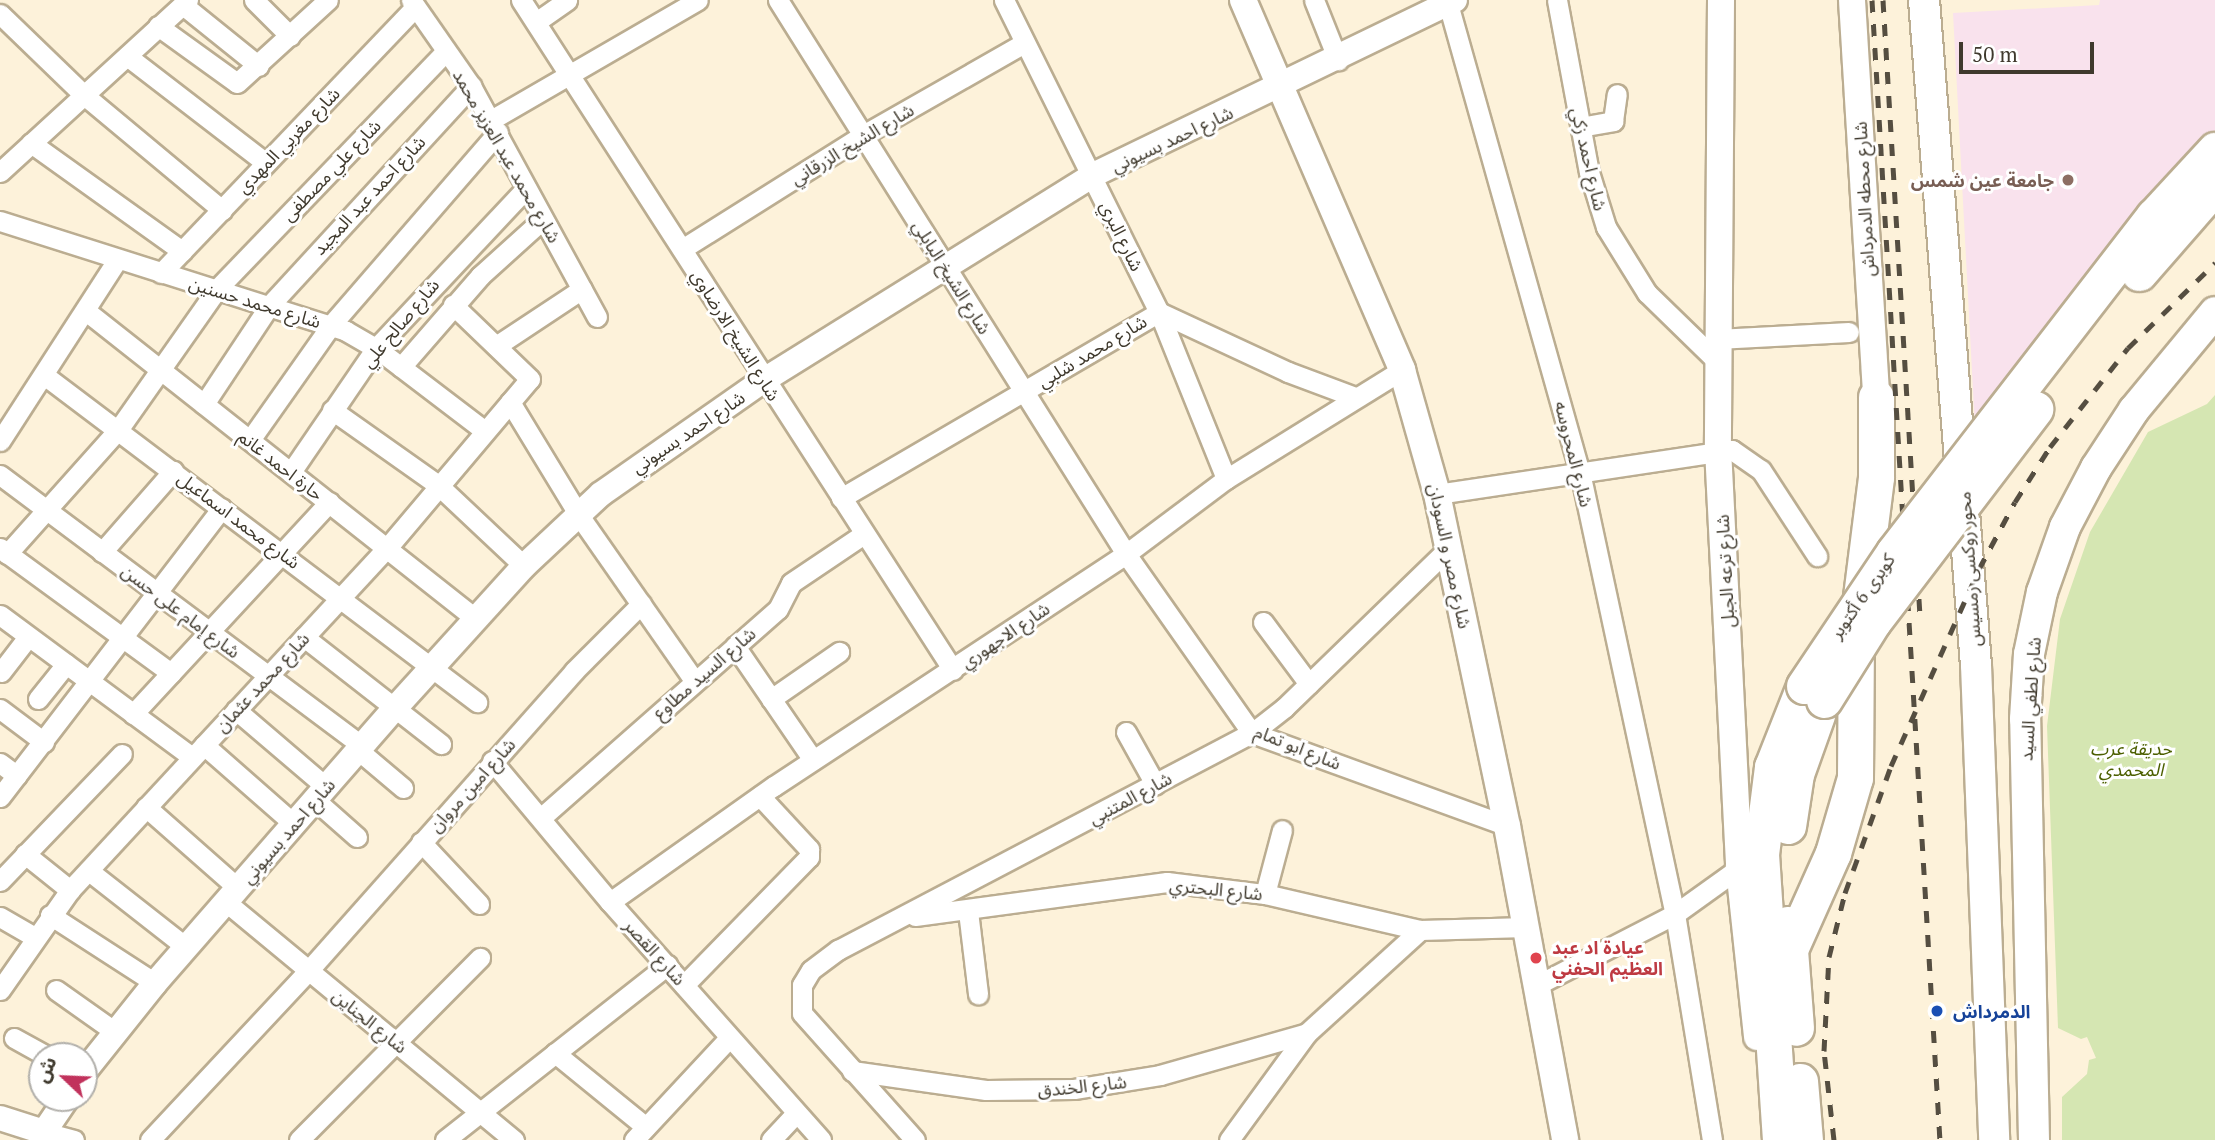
<!DOCTYPE html>
<html>
<head>
<meta charset="utf-8">
<style>
	body { margin:0 }
	#map { position:relative; width:2215px; height:1140px; overflow:hidden; background:#fdf2da; font-family:"PT Serif","Noto Sans Arabic",serif }
	div>[style] { position:absolute }
	[style*='--x'] { left:calc(var(--x)*1px); top:calc(var(--y)*1px); width:calc(var(--w)*1px); rotate:calc(var(--a)*1deg) }
	.education>* { inset:0; background:#f9e2ed }
	.green>* { inset:0; background:#d5e6b2 }
	.roads { filter:drop-shadow(2px 0 #bbad91) drop-shadow(-2px 0 #bbad91) drop-shadow(0 2px #bbad91) drop-shadow(0 -2px #bbad91) }
	.minor>* { height:19px; margin:-9.5px; padding:0 9.5px; transform-origin:9.5px; border-radius:9.5px; background:#fff }
	.tertiary>* { height:24px; margin:-12px; padding:0 12px; transform-origin:12px; border-radius:12px; background:#fff }
	.secondary>* { height:26px; margin:-13px; padding:0 13px; transform-origin:13px; border-radius:13px; background:#fff }
	.primary>* { height:30px; margin:-15px; padding:0 15px; transform-origin:15px; border-radius:15px; background:#fff }
	.motorway>* { height:35px; margin:-17.5px; padding:0 17.5px; transform-origin:17.5px; border-radius:17.5px; background:#fff }
	.rail>* { height:5px; margin-top:-2.5px; transform-origin:0; background:repeating-linear-gradient(90deg,#554e41 0 12px,transparent 0 24px) }
	.bridges { filter:drop-shadow(2px 0 #bbad91) drop-shadow(-2px 0 #bbad91) drop-shadow(0 2px #bbad91) drop-shadow(0 -2px #bbad91) }
	.motorway-bridge>* { height:35px; margin:-17.5px; padding:0 17.5px; transform-origin:17.5px; border-radius:17.5px; background:#fff }
	.dots>* { width:19px; height:19px; translate:-50% -50%; box-sizing:border-box; border:4px solid #fff; border-radius:50% }
	span { translate:-50% -50%; white-space:nowrap; text-align:center; line-height:1.15; -webkit-text-stroke:6px #fff; paint-order:stroke }
	.street-label { font-size:18px; color:#3f392d }
	.education-label { font-size:18px; color:#785e54; font-weight:700 }
	.right { translate:-100% -50%; text-align:right }
	.park-label { font-size:18px; color:#4c5f00; font-style:italic }
	.health-label { font-size:18px; color:#be3a42; font-weight:700 }
	.left { translate:0 -50%; text-align:left }
	.transit-label { font-size:18px; color:#164399; font-weight:700 }
	.north { position:absolute; left:28px; top:1042px; width:70px; height:70px; box-sizing:border-box; background:#fff; border:2px solid #b2b0ab; border-radius:50%; rotate:293deg; font-size:19px; font-weight:700; line-height:28px; text-align:center; color:#3f392d }
	.north::after { content:''; display:block; margin:auto; width:24px; height:32px; background:#c1325c; clip-path:polygon(50% 0,100% 100%,50% 72%,0 100%) }
	.scale { position:absolute; left:1959px; top:42px; width:135px; height:32px; box-sizing:border-box; border:4px solid #3f392d; border-top:0; padding-left:9px; font-size:21px; line-height:24px; white-space:nowrap; color:#3f392d; -webkit-text-stroke:5px #fff; paint-order:stroke }
</style>
</head>
<body>
<div id="map">
	<div class="education">
		<i style="clip-path:polygon(2100px 0,2215px 0,2215px 138px,1975px 428px,1953px 13px,2099px 5px)"></i>
	</div>
	<div class="green">
		<i style="clip-path:polygon(2215px 395px,2215px 1140px,2062px 1140px,2062px 1097px,2087px 1074px,2089px 1060px,2096px 1058px,2087px 1037px,2081px 1039px,2058px 1028px,2047px 726px,2060px 619px,2090px 532px,2148px 432px,2207px 404px)"></i>
	</div>
	<div class="roads">
		<div class="minor">
			<i style="--x:254;--y:0;--w:51;--a:45"></i>
			<i style="--x:411;--y:0;--w:105;--a:55.1"></i>
			<i style="--x:471;--y:86;--w:263;--a:61.4"></i>
			<i style="--x:521;--y:0;--w:797;--a:57.19"></i>
			<i style="--x:778;--y:0;--w:654;--a:57.86"></i>
			<i style="--x:1126;--y:554;--w:219;--a:54.9"></i>
			<i style="--x:1252;--y:733;--w:271;--a:20"></i>
			<i style="--x:1004;--y:0;--w:348;--a:63.6"></i>
			<i style="--x:1159;--y:312;--w:180;--a:68.1"></i>
			<i style="--x:1314;--y:0;--w:65;--a:68.2"></i>
			<i style="--x:1447;--y:0;--w:490;--a:74.3"></i>
			<i style="--x:1580;--y:472;--w:452;--a:77.9"></i>
			<i style="--x:1675;--y:914;--w:229;--a:80.7"></i>
			<i style="--x:1557;--y:0;--w:175;--a:79.5"></i>
			<i style="--x:1589;--y:172;--w:58;--a:72.8"></i>
			<i style="--x:1606;--y:227;--w:78;--a:58.2"></i>
			<i style="--x:1647;--y:293;--w:98;--a:44.2"></i>
			<i style="--x:183;--y:5;--w:97;--a:38.8"></i>
			<i style="--x:0;--y:14;--w:117;--a:44"></i>
			<i style="--x:84;--y:95;--w:180;--a:39.8"></i>
			<i style="--x:536;--y:22;--w:38;--a:-35"></i>
			<i style="--x:158;--y:26;--w:97;--a:35.8"></i>
			<i style="--x:237;--y:83;--w:123;--a:-42.4"></i>
			<i style="--x:127;--y:56;--w:175;--a:37.6"></i>
			<i style="--x:491;--y:120;--w:239;--a:-30.1"></i>
			<i style="--x:1580;--y:127;--w:34;--a:-10"></i>
			<i style="--x:1613;--y:121;--w:27;--a:-82"></i>
			<i style="--x:31;--y:143;--w:186;--a:35.6"></i>
			<i style="--x:0;--y:172;--w:255;--a:-42.5"></i>
			<i style="--x:0;--y:221;--w:363;--a:17.6"></i>
			<i style="--x:346;--y:331;--w:34;--a:30"></i>
			<i style="--x:376;--y:348;--w:137;--a:37.3"></i>
			<i style="--x:682;--y:249;--w:214;--a:-32.2"></i>
			<i style="--x:863;--y:135;--w:185;--a:-29.7"></i>
			<i style="--x:161;--y:273;--w:368;--a:-46.3"></i>
			<i style="--x:86;--y:311;--w:497;--a:38.3"></i>
			<i style="--x:1717;--y:339;--w:132;--a:-3"></i>
			<i style="--x:496;--y:346;--w:103;--a:-33.5"></i>
			<i style="--x:401;--y:367;--w:121;--a:-49"></i>
			<i style="--x:480;--y:276;--w:85;--a:-42.1"></i>
			<i style="--x:44;--y:375;--w:543;--a:37.06"></i>
			<i style="--x:510;--y:402;--w:131;--a:58.7"></i>
			<i style="--x:578;--y:514;--w:203;--a:55.1"></i>
			<i style="--x:204;--y:404;--w:118;--a:-56.4"></i>
			<i style="--x:269;--y:306;--w:299;--a:-47.4"></i>
			<i style="--x:332;--y:410;--w:130;--a:35.3"></i>
			<i style="--x:438;--y:485;--w:118;--a:43.3"></i>
			<i style="--x:250;--y:440;--w:141;--a:-54.8"></i>
			<i style="--x:331;--y:325;--w:255;--a:-49.1"></i>
			<i style="--x:0;--y:441;--w:216;--a:-57.1"></i>
			<i style="--x:291;--y:472;--w:150;--a:-55.6"></i>
			<i style="--x:376;--y:348;--w:219;--a:-46.8"></i>
			<i style="--x:0;--y:475;--w:452;--a:36.8"></i>
			<i style="--x:1437;--y:494;--w:298;--a:-8.5"></i>
			<i style="--x:1732;--y:450;--w:35;--a:35"></i>
			<i style="--x:1761;--y:470;--w:103;--a:56.9"></i>
			<i style="--x:841;--y:498;--w:368;--a:-30.3"></i>
			<i style="--x:1159;--y:312;--w:142;--a:24.9"></i>
			<i style="--x:1288;--y:372;--w:72;--a:20.5"></i>
			<i style="--x:0;--y:548;--w:212;--a:36.2"></i>
			<i style="--x:102;--y:552;--w:108;--a:-48.8"></i>
			<i style="--x:7;--y:554;--w:166;--a:-48.2"></i>
			<i style="--x:118;--y:430;--w:172;--a:-54.9"></i>
			<i style="--x:217;--y:289;--w:329;--a:-46.1"></i>
			<i style="--x:0;--y:615;--w:239;--a:36.5"></i>
			<i style="--x:1263;--y:622;--w:77;--a:53.4"></i>
			<i style="--x:304;--y:637;--w:174;--a:38"></i>
			<i style="--x:735;--y:646;--w:138;--a:55.6"></i>
			<i style="--x:1;--y:672;--w:44;--a:-52.4"></i>
			<i style="--x:38;--y:699;--w:45;--a:-51.3"></i>
			<i style="--x:771;--y:699;--w:83;--a:-34.7"></i>
			<i style="--x:0;--y:709;--w:55;--a:36.9"></i>
			<i style="--x:236;--y:710;--w:118;--a:40.5"></i>
			<i style="--x:133;--y:714;--w:289;--a:-47.2"></i>
			<i style="--x:1126;--y:732;--w:60;--a:60.9"></i>
			<i style="--x:204;--y:745;--w:120;--a:41.3"></i>
			<i style="--x:358;--y:750;--w:59;--a:40.2"></i>
			<i style="--x:492;--y:761;--w:184;--a:50.1"></i>
			<i style="--x:610;--y:902;--w:318;--a:48.4"></i>
			<i style="--x:0;--y:763;--w:21;--a:37"></i>
			<i style="--x:0;--y:797;--w:364;--a:-52.5"></i>
			<i style="--x:315;--y:800;--w:56;--a:41.4"></i>
			<i style="--x:146;--y:807;--w:123;--a:41.4"></i>
			<i style="--x:543;--y:816;--w:313;--a:-41.4"></i>
			<i style="--x:778;--y:609;--w:29;--a:-63"></i>
			<i style="--x:791;--y:583;--w:88;--a:-33.9"></i>
			<i style="--x:421;--y:842;--w:85;--a:46.9"></i>
			<i style="--x:25;--y:854;--w:58;--a:38.7"></i>
			<i style="--x:89;--y:871;--w:123;--a:38.1"></i>
			<i style="--x:0;--y:881;--w:176;--a:-46.2"></i>
			<i style="--x:1265;--y:894;--w:66;--a:-75.1"></i>
			<i style="--x:226;--y:902;--w:374;--a:39.6"></i>
			<i style="--x:610;--y:902;--w:201;--a:-35.3"></i>
			<i style="--x:774;--y:786;--w:422;--a:-33.4"></i>
			<i style="--x:1126;--y:554;--w:125;--a:-36.9"></i>
			<i style="--x:1226;--y:479;--w:207;--a:-31.8"></i>
			<i style="--x:968;--y:911;--w:84;--a:83.1"></i>
			<i style="--x:50;--y:915;--w:125;--a:32.9"></i>
			<i style="--x:915;--y:916;--w:254;--a:-7.7"></i>
			<i style="--x:1167;--y:882;--w:99;--a:7"></i>
			<i style="--x:1265;--y:894;--w:159;--a:13.1"></i>
			<i style="--x:1420;--y:930;--w:106;--a:-1.6"></i>
			<i style="--x:0;--y:917;--w:39;--a:30"></i>
			<i style="--x:684;--y:985;--w:179;--a:-45.7"></i>
			<i style="--x:809;--y:857;--w:8;--a:-90"></i>
			<i style="--x:809;--y:849;--w:72;--a:-132.8"></i>
			<i style="--x:1537;--y:985;--w:155;--a:-27.2"></i>
			<i style="--x:1675;--y:914;--w:79;--a:-35.7"></i>
			<i style="--x:0;--y:990;--w:122;--a:-55"></i>
			<i style="--x:70;--y:890;--w:466;--a:-47.2"></i>
			<i style="--x:387;--y:548;--w:221;--a:-49.8"></i>
			<i style="--x:530;--y:379;--w:107;--a:-136.1"></i>
			<i style="--x:56;--y:990;--w:71;--a:35.3"></i>
			<i style="--x:14;--y:1038;--w:38;--a:29"></i>
			<i style="--x:555;--y:1053;--w:117;--a:39.1"></i>
			<i style="--x:852;--y:1071;--w:135;--a:8.1"></i>
			<i style="--x:986;--y:1090;--w:88;--a:-0.7"></i>
			<i style="--x:1074;--y:1089;--w:87;--a:-9.2"></i>
			<i style="--x:1160;--y:1075;--w:153;--a:-15.9"></i>
			<i style="--x:44;--y:1132;--w:31;--a:15"></i>
			<i style="--x:150;--y:1140;--w:231;--a:-46.9"></i>
			<i style="--x:308;--y:971;--w:401;--a:-48.4"></i>
			<i style="--x:574;--y:671;--w:95;--a:-45"></i>
			<i style="--x:299;--y:1140;--w:257;--a:-45.2"></i>
			<i style="--x:445;--y:1140;--w:283;--a:-38.2"></i>
			<i style="--x:634;--y:1140;--w:139;--a:-47"></i>
			<i style="--x:771;--y:1140;--w:35;--a:-47"></i>
			<i style="--x:915;--y:1140;--w:170;--a:-131.7"></i>
			<i style="--x:802;--y:1013;--w:28;--a:-90"></i>
			<i style="--x:802;--y:985;--w:17;--a:-59"></i>
			<i style="--x:811;--y:970;--w:34;--a:-37"></i>
			<i style="--x:838;--y:950;--w:467;--a:-27.7"></i>
			<i style="--x:1252;--y:733;--w:41;--a:-38"></i>
			<i style="--x:1284;--y:708;--w:230;--a:-44.1"></i>
			<i style="--x:1229;--y:1140;--w:132;--a:-53.9"></i>
			<i style="--x:1307;--y:1033;--w:153;--a:-42.3"></i>
		</div>
		<div class="tertiary">
			<i style="--x:84;--y:1072;--w:114;--a:-51.4"></i>
			<i style="--x:155;--y:983;--w:368;--a:-48.9"></i>
			<i style="--x:397;--y:706;--w:189;--a:-47.8"></i>
			<i style="--x:524;--y:566;--w:105;--a:-43.1"></i>
			<i style="--x:601;--y:494;--w:199;--a:-35"></i>
			<i style="--x:764;--y:380;--w:388;--a:-31.9"></i>
			<i style="--x:1093;--y:175;--w:402;--a:-25.8"></i>
			<i style="--x:0;--y:1118;--w:46;--a:17.7"></i>
			<i style="--x:44;--y:1132;--w:41;--a:-55.9"></i>
		</div>
		<div class="secondary">
			<i style="--x:1243;--y:0;--w:403;--a:66.7"></i>
			<i style="--x:1402;--y:370;--w:129;--a:74.2"></i>
			<i style="--x:1437;--y:494;--w:339;--a:78.1"></i>
			<i style="--x:1507;--y:826;--w:319;--a:79.5"></i>
			<i style="--x:1721;--y:0;--w:449;--a:90.4"></i>
			<i style="--x:1718;--y:449;--w:420;--a:87.1"></i>
			<i style="--x:1739;--y:868;--w:170;--a:83.9"></i>
			<i style="--x:1852;--y:0;--w:398;--a:86.5"></i>
		</div>
		<div class="primary">
			<i style="--x:1924;--y:0;--w:667;--a:85.53"></i>
			<i style="--x:1976;--y:665;--w:475;--a:87.8"></i>
			<i style="--x:2034;--y:1140;--w:421;--a:-91.2"></i>
			<i style="--x:2025;--y:719;--w:65;--a:-86.5"></i>
			<i style="--x:2029;--y:654;--w:63;--a:-78.2"></i>
			<i style="--x:2042;--y:592;--w:69;--a:-70.5"></i>
			<i style="--x:2065;--y:527;--w:67;--a:-62.3"></i>
			<i style="--x:2096;--y:468;--w:69;--a:-56.8"></i>
			<i style="--x:2134;--y:410;--w:127;--a:-50.4"></i>
		</div>
		<div class="motorway">
			<i style="--x:1788;--y:826;--w:53;--a:-81.3"></i>
			<i style="--x:1796;--y:774;--w:63;--a:-70.4"></i>
			<i style="--x:1788;--y:924;--w:104;--a:85.6"></i>
			<i style="--x:1791;--y:947;--w:103;--a:-65.9"></i>
			<i style="--x:1833;--y:853;--w:78;--a:-73.7"></i>
			<i style="--x:1855;--y:778;--w:142;--a:-89.6"></i>
			<i style="--x:1856;--y:636;--w:160;--a:-82.8"></i>
			<i style="--x:1876;--y:477;--w:80;--a:-90"></i>
			<i style="--x:1800;--y:1081;--w:59;--a:85.2"></i>
			<i style="--x:1780;--y:1140;--w:287;--a:-93.8"></i>
			<i style="--x:1761;--y:854;--w:88;--a:-82.8"></i>
			<i style="--x:1772;--y:767;--w:87;--a:-68.4"></i>
		</div>
	</div>
	<div class="rail">
		<i style="--x:1872;--y:0;--w:1142;--a:86.59"></i>
		<i style="--x:1883;--y:0;--w:617;--a:86.56"></i>
		<i style="--x:1834;--y:1140;--w:90;--a:-96.4"></i>
		<i style="--x:1824;--y:1051;--w:94;--a:-87"></i>
		<i style="--x:1829;--y:957;--w:66;--a:-76"></i>
		<i style="--x:1845;--y:893;--w:135;--a:-70.1"></i>
		<i style="--x:1891;--y:766;--w:216;--a:-65.9"></i>
		<i style="--x:1979;--y:569;--w:76;--a:-61.8"></i>
		<i style="--x:2015;--y:502;--w:65;--a:-57.5"></i>
		<i style="--x:2050;--y:447;--w:126;--a:-51.8"></i>
		<i style="--x:2128;--y:348;--w:122;--a:-44.3"></i>
	</div>
	<div class="bridges">
		<div class="motorway-bridge">
			<i style="--x:2139;--y:273;--w:116;--a:-48.9"></i>
			<i style="--x:1804;--y:686;--w:161;--a:-56.1"></i>
			<i style="--x:1894;--y:552;--w:425;--a:-52.3"></i>
			<i style="--x:2154;--y:216;--w:90;--a:-47.3"></i>
			<i style="--x:1824;--y:700;--w:92;--a:-57.9"></i>
			<i style="--x:1873;--y:622;--w:268;--a:-52.7"></i>
		</div>
	</div>
	<div class="dots">
		<i style="left:2068px;top:180px;background:#8d6e63"></i>
		<i style="left:1536px;top:958px;background:#e0444e"></i>
		<i style="left:1937px;top:1011px;background:#1a4fb4"></i>
	</div>
	<div class="street-label">
		<span style="left:1172px;top:139px;rotate:-25deg">شارع احمد بسيوني</span>
		<span style="left:288px;top:140px;rotate:-46deg">شارع مغربي المهدي</span>
		<span style="left:852px;top:144px;rotate:-31deg">شارع الشيخ الزرقاني</span>
		<span style="left:507px;top:156px;rotate:60deg">شارع محمد عبد العزيز محمد</span>
		<span style="left:1589px;top:159px;rotate:77deg">شارع احمد زكي</span>
		<span style="left:331px;top:170px;rotate:-46deg">شارع علي مصطفى</span>
		<span style="left:369px;top:195px;rotate:-47deg">شارع احمد عبد المجيد</span>
		<span style="left:1864px;top:199px;rotate:-93deg">شارع محطه الدمرداش</span>
		<span style="left:1122px;top:236px;rotate:64deg">شارع البري</span>
		<span style="left:952px;top:277px;rotate:58deg">شارع الشيخ البابلي</span>
		<span style="left:255px;top:302px;rotate:17deg">شارع محمد حسنين</span>
		<span style="left:400px;top:323px;rotate:-50deg">شارع صالح علي</span>
		<span style="left:736px;top:335px;rotate:58deg">شارع الشيخ الارضاوي</span>
		<span style="left:1092px;top:351px;rotate:-31deg">شارع محمد شلبي</span>
		<span style="left:688px;top:432px;rotate:-34deg">شارع احمد بسيوني</span>
		<span style="left:1574px;top:454px;rotate:76deg">شارع المحروسه</span>
		<span style="left:281px;top:465px;rotate:38deg">حارة احمد غانم</span>
		<span style="left:239px;top:520px;rotate:37deg">شارع محمد اسماعيل</span>
		<span style="left:1450px;top:556px;rotate:78deg">شارع مصر و السودان</span>
		<span style="left:1969px;top:569px;rotate:-94deg">محور روكسى رمسيس</span>
		<span style="left:1725px;top:571px;rotate:-93deg">شارع ترعه الجبل</span>
		<span style="left:1862px;top:596px;rotate:-55deg">كوبرى 6 أكتوبر</span>
		<span style="left:181px;top:611px;rotate:37deg">شارع إمام على حسن</span>
		<span style="left:1005px;top:635px;rotate:-34deg">شارع الاجهوري</span>
		<span style="left:704px;top:673px;rotate:-41deg">شارع السيد مطاوع</span>
		<span style="left:262px;top:682px;rotate:-47deg">شارع محمد عثمان</span>
		<span style="left:2030px;top:699px;rotate:-86deg">شارع لطفي السيد</span>
		<span style="left:1298px;top:747px;rotate:22deg">شارع ابو تمام</span>
		<span style="left:472px;top:785px;rotate:-48deg">شارع امين مروان</span>
		<span style="left:1130px;top:798px;rotate:-28deg">شارع المتنبي</span>
		<span style="left:288px;top:831px;rotate:-49deg">شارع احمد بسيوني</span>
		<span style="left:1216px;top:889px;rotate:6deg">شارع البحتري</span>
		<span style="left:655px;top:952px;rotate:48deg">شارع القصر</span>
		<span style="left:370px;top:1021px;rotate:39deg">شارع الجناين</span>
		<span style="left:1082px;top:1086px;rotate:-6deg">شارع الخندق</span>
	</div>
	<div class="education-label">
		<span class="right" style="left:2054px;top:180px">جامعة عين شمس</span>
	</div>
	<div class="park-label">
		<span style="left:2131px;top:759px">حديقة عرب<br>المحمدي</span>
	</div>
	<div class="health-label">
		<span class="left" style="left:1552px;top:958px">عيادة اد عبد<br>العظيم الحفني</span>
	</div>
	<div class="transit-label">
		<span class="left" style="left:1953px;top:1011px">الدمرداش</span>
	</div>
	<div class="north">ش</div>
	<div class="scale">50 m</div>
</div>
</body>
</html>
